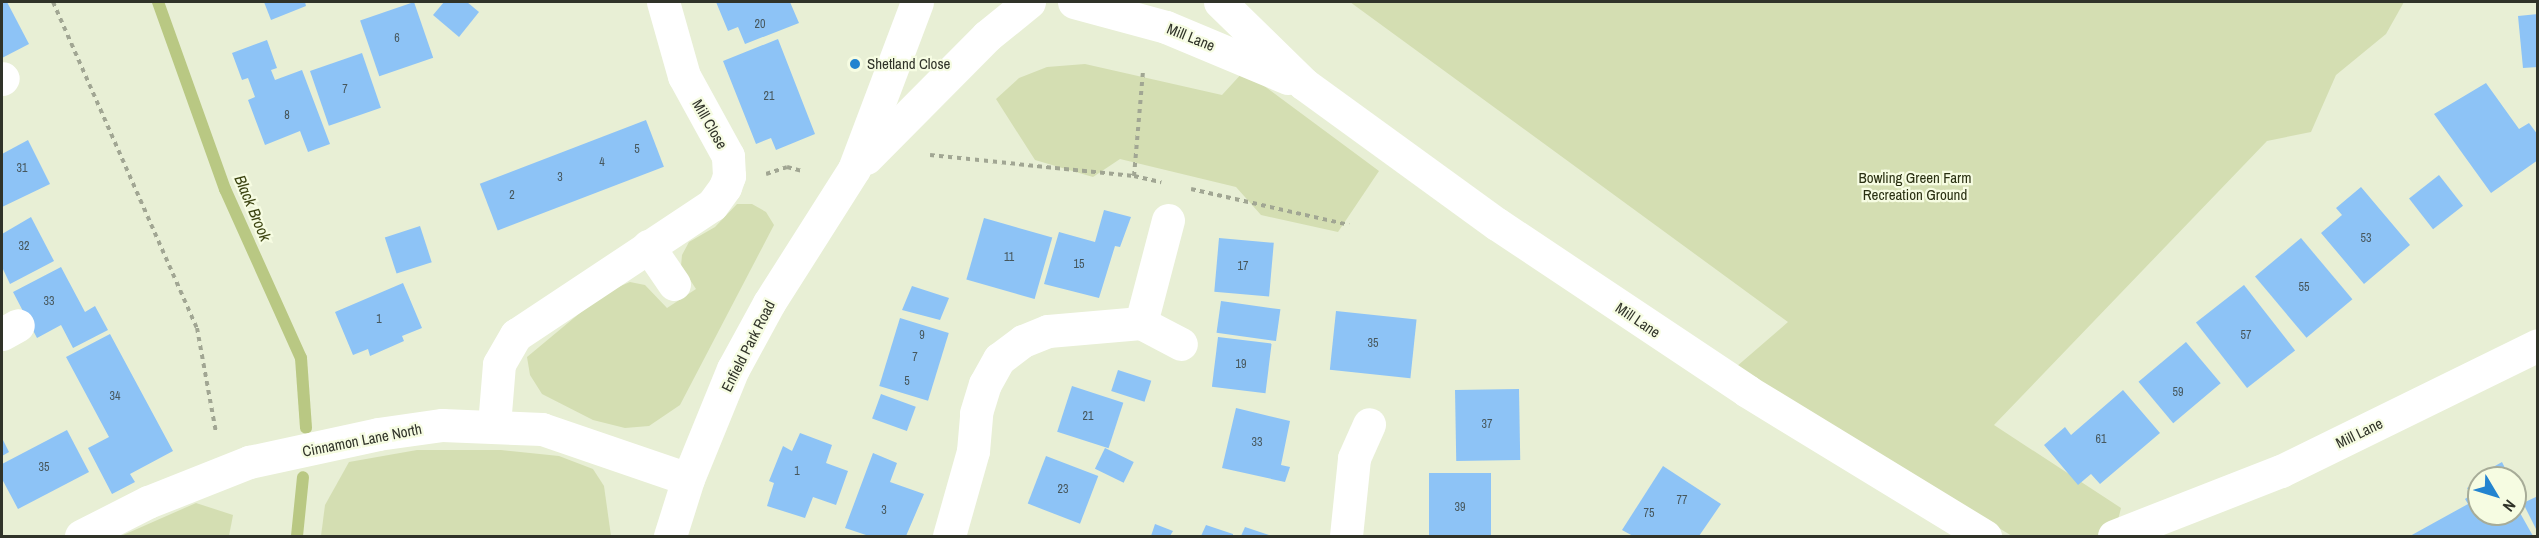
<!DOCTYPE html>
<html>
<head>
<meta charset="utf-8">
<style>
	body { margin:0 }
	#map { position:relative; width:2539px; height:538px; overflow:hidden; background:#e8efd5; font-family:"Archivo Narrow",sans-serif }
	div>[style] { position:absolute }
	[style*='--x'] { left:calc(var(--x)*1px); top:calc(var(--y)*1px); width:calc(var(--w)*1px); rotate:calc(var(--a)*1deg) }
	.green>* { inset:0; background:#d4deb2 }
	.stream>* { height:12px; margin:-6px; padding:0 6px; transform-origin:6px; border-radius:6px; background:#b9c883 }
	.building>* { inset:0; background:#8dc3f6; transform-origin:0 0 }
	.path>* { height:4px; margin-top:-2px; transform-origin:0; background:repeating-linear-gradient(90deg,#a1a693 0 4.5px,transparent 0 9px) }
	.minor>* { height:33px; margin:-16.5px; padding:0 16.5px; transform-origin:16.5px; border-radius:16.5px; background:#fff }
	.dots>* { width:16px; height:16px; translate:-50% -50%; box-sizing:border-box; border:3px solid #f6fce2; border-radius:50% }
	span { translate:-50% -50%; white-space:nowrap; text-align:center; line-height:1.15; -webkit-text-stroke:4.5px #f6fce2; paint-order:stroke }
	.number-label { font-size:12px; color:#47575c }
	.number-label span { -webkit-text-stroke-width:0 }
	.street-label { font-size:15px; color:#303329 }
	.poi-label { font-size:15px; color:#303329 }
	.left { translate:0 -50%; text-align:left }
	.park-label { font-size:15px; color:#2a3012 }
	.water-label { font-size:16px; color:#3b4310; font-style:italic }
	.frame { position:absolute; inset:0; border:3px solid #303329; pointer-events:none }
	.north { position:absolute; left:2467px; top:466px; width:60px; height:60px; box-sizing:border-box; background:#f6fce2; border:2px solid #a7ac98; border-radius:50%; rotate:128deg; font-size:16px; font-weight:700; line-height:24px; text-align:center; color:#303329 }
	.north::after { content:''; display:block; margin:auto; width:21px; height:27px; background:#2384d0; clip-path:polygon(50% 0,100% 100%,50% 72%,0 100%) }
</style>
</head>
<body>
<div id="map">
	<div class="green">
		<i style="clip-path:polygon(1350px 2px,2404px 2px,2386px 34px,2336px 75px,2311px 132px,2267px 141px,1994px 425px,2121px 508px,2114px 536px,2012px 536px,1736px 367px,1788px 322px)"></i>
		<i style="clip-path:polygon(1085px 64px,1222px 95px,1244px 71px,1379px 171px,1338px 232px,1261px 215px,1236px 187px,1120px 159px,1093px 177px,1035px 160px,996px 99px,1019px 78px,1047px 67px)"></i>
		<i style="clip-path:polygon(737px 204px,752px 204px,766px 212px,774px 225px,680px 405px,649px 426px,625px 428px,593px 420px,542px 394px,530px 375px,527px 357px,604px 293px,630px 282px,645px 285px,667px 308px,696px 289px,681px 266px,682px 255px,689px 242px,715px 227px)"></i>
		<i style="clip-path:polygon(417px 450px,501px 450px,559px 456px,593px 469px,604px 486px,611px 536px,321px 536px,325px 505px,349px 462px)"></i>
		<i style="clip-path:polygon(196px 503px,233px 515px,229px 536px,121px 536px)"></i>
	</div>
	<div class="stream">
		<i style="--x:158;--y:2;--w:199;--a:70.3"></i>
		<i style="--x:225;--y:189;--w:185;--a:65.8"></i>
		<i style="--x:301;--y:358;--w:70;--a:85.9"></i>
		<i style="--x:297;--y:536;--w:59;--a:-84.2"></i>
	</div>
	<div class="building">
		<i style="clip-path:polygon(2px 2px,7px 2px,29px 44px,2px 58px)"></i>
		<i style="clip-path:polygon(264px 2px,305px 2px,306px 6px,271px 20px)"></i>
		<i style="left:414px;top:2px;width:59px;height:57px;rotate:71deg"></i>
		<i style="clip-path:polygon(444px 2px,467px 2px,479px 12px,459px 37px,433px 15px)"></i>
		<i style="clip-path:polygon(716px 2px,790px 2px,799px 23px,745px 44px,738px 27px,728px 31px)"></i>
		<i style="clip-path:polygon(2538px 14px,2538px 67px,2523px 68px,2518px 16px)"></i>
		<i style="clip-path:polygon(778px 39px,815px 134px,776px 150px,771px 138px,756px 144px,723px 61px)"></i>
		<i style="clip-path:polygon(267px 40px,277px 68px,271px 70px,275px 80px,302px 70px,330px 144px,308px 152px,300px 131px,265px 145px,248px 100px,255px 97px,248px 78px,242px 80px,232px 53px)"></i>
		<i style="left:362px;top:53px;width:58px;height:55px;rotate:71deg"></i>
		<i style="clip-path:polygon(2486px 83px,2519px 129px,2529px 123px,2538px 135px,2538px 160px,2491px 193px,2434px 114px)"></i>
		<i style="left:646px;top:120px;width:50px;height:178px;rotate:69deg"></i>
		<i style="clip-path:polygon(28px 140px,50px 184px,2px 207px,2px 154px)"></i>
		<i style="left:2439px;top:175px;width:39px;height:38px;rotate:52deg"></i>
		<i style="clip-path:polygon(2361px 187px,2410px 245px,2364px 284px,2321px 233px,2342px 215px,2336px 208px)"></i>
		<i style="clip-path:polygon(1104px 210px,1131px 217px,1120px 247px,1115px 246px,1099px 298px,1044px 284px,1059px 232px,1095px 242px)"></i>
		<i style="clip-path:polygon(31px 217px,54px 261px,10px 284px,2px 267px,2px 234px)"></i>
		<i style="left:984px;top:218px;width:71px;height:64px;rotate:16deg"></i>
		<i style="left:420px;top:226px;width:38px;height:37px;rotate:72deg"></i>
		<i style="left:1219px;top:238px;width:55px;height:54px;rotate:5deg"></i>
		<i style="left:2301px;top:238px;width:80px;height:60px;rotate:50deg"></i>
		<i style="clip-path:polygon(61px 267px,85px 312px,95px 306px,108px 330px,73px 348px,61px 325px,37px 338px,13px 292px)"></i>
		<i style="clip-path:polygon(403px 283px,422px 328px,402px 336px,404px 341px,370px 356px,368px 349px,353px 355px,335px 312px)"></i>
		<i style="left:2244px;top:285px;width:83px;height:61px;rotate:52deg"></i>
		<i style="clip-path:polygon(912px 286px,949px 298px,940px 320px,902px 310px)"></i>
		<i style="left:1221px;top:301px;width:60px;height:32px;rotate:8deg"></i>
		<i style="left:1336px;top:311px;width:81px;height:59px;rotate:6deg"></i>
		<i style="left:900px;top:318px;width:51px;height:71px;rotate:17deg"></i>
		<i style="clip-path:polygon(110px 334px,173px 451px,130px 474px,135px 482px,112px 494px,88px 448px,109px 437px,66px 357px)"></i>
		<i style="left:1218px;top:337px;width:54px;height:50px;rotate:7deg"></i>
		<i style="left:2186px;top:342px;width:54px;height:62px;rotate:50deg"></i>
		<i style="left:1118px;top:370px;width:35px;height:22px;rotate:18deg"></i>
		<i style="left:1072px;top:386px;width:54px;height:48px;rotate:18deg"></i>
		<i style="left:1519px;top:389px;width:71px;height:64px;rotate:89deg"></i>
		<i style="clip-path:polygon(2123px 390px,2160px 433px,2100px 484px,2091px 474px,2078px 485px,2044px 445px,2065px 427px,2071px 435px)"></i>
		<i style="left:881px;top:394px;width:37px;height:26px;rotate:20deg"></i>
		<i style="clip-path:polygon(1236px 408px,1290px 421px,1281px 465px,1290px 467px,1285px 482px,1222px 468px)"></i>
		<i style="clip-path:polygon(67px 430px,89px 472px,18px 509px,2px 479px,2px 464px)"></i>
		<i style="clip-path:polygon(800px 433px,832px 445px,826px 463px,848px 471px,836px 505px,813px 497px,805px 518px,767px 506px,774px 483px,769px 481px,783px 446px,792px 451px)"></i>
		<i style="clip-path:polygon(2px 438px,9px 452px,2px 456px)"></i>
		<i style="left:1105px;top:448px;width:32px;height:23px;rotate:26deg"></i>
		<i style="clip-path:polygon(873px 453px,897px 463px,890px 482px,924px 494px,906px 536px,869px 536px,845px 528px)"></i>
		<i style="left:1046px;top:456px;width:56px;height:51px;rotate:21deg"></i>
		<i style="clip-path:polygon(2502px 462px,2510px 478px,2481px 478px,2479px 475px)"></i>
		<i style="clip-path:polygon(1663px 466px,1721px 504px,1699px 536px,1633px 536px,1622px 530px)"></i>
		<i style="left:1491px;top:473px;width:63px;height:62px;rotate:90deg"></i>
		<i style="clip-path:polygon(2479px 481px,2479px 514px,2515px 514px,2515px 504px,2533px 536px,2410px 536px,2468px 504px,2465px 499px,2471px 495px,2467px 488px)"></i>
		<i style="clip-path:polygon(2515px 486px,2521px 497px,2515px 501px)"></i>
		<i style="clip-path:polygon(2538px 496px,2538px 533px,2523px 503px)"></i>
		<i style="clip-path:polygon(1155px 524px,1173px 531px,1170px 536px,1151px 536px)"></i>
		<i style="clip-path:polygon(1206px 525px,1233px 534px,1233px 536px,1201px 536px)"></i>
		<i style="clip-path:polygon(1245px 527px,1272px 536px,1241px 536px)"></i>
	</div>
	<div class="path">
		<i style="--x:53;--y:2;--w:356;--a:66.2"></i>
		<i style="--x:197;--y:328;--w:107;--a:79.7"></i>
		<i style="--x:930;--y:155;--w:205;--a:5.9"></i>
		<i style="--x:1134;--y:176;--w:28;--a:13"></i>
		<i style="--x:766;--y:174;--w:22;--a:-18"></i>
		<i style="--x:787;--y:167;--w:16;--a:15"></i>
		<i style="--x:1134;--y:176;--w:105;--a:-85.1"></i>
		<i style="--x:1191;--y:189;--w:162;--a:12.8"></i>
	</div>
	<div class="minor">
		<i style="--x:1074;--y:2;--w:95;--a:15.2"></i>
		<i style="--x:1166;--y:27;--w:132;--a:22.7"></i>
		<i style="--x:1220;--y:2;--w:117;--a:44.3"></i>
		<i style="--x:1304;--y:84;--w:238;--a:36"></i>
		<i style="--x:1497;--y:224;--w:301;--a:33.7"></i>
		<i style="--x:1747;--y:391;--w:279;--a:31.4"></i>
		<i style="--x:2;--y:79;--w:1;--a:-45"></i>
		<i style="--x:866;--y:158;--w:172;--a:-45.2"></i>
		<i style="--x:987;--y:36;--w:54;--a:-39"></i>
		<i style="--x:1168;--y:220;--w:106;--a:104.7"></i>
		<i style="--x:1141;--y:323;--w:45;--a:27.7"></i>
		<i style="--x:648;--y:246;--w:46;--a:55.6"></i>
		<i style="--x:2;--y:334;--w:18;--a:-29"></i>
		<i style="--x:494;--y:425;--w:61;--a:-85.3"></i>
		<i style="--x:499;--y:364;--w:34;--a:-60"></i>
		<i style="--x:516;--y:335;--w:235;--a:-33.6"></i>
		<i style="--x:712;--y:205;--w:22;--a:-54"></i>
		<i style="--x:725;--y:187;--w:12;--a:-70"></i>
		<i style="--x:729;--y:176;--w:20;--a:-93"></i>
		<i style="--x:728;--y:156;--w:91;--a:-118.8"></i>
		<i style="--x:684;--y:76;--w:77;--a:-105.8"></i>
		<i style="--x:81;--y:536;--w:75;--a:-26.9"></i>
		<i style="--x:148;--y:502;--w:109;--a:-21.6"></i>
		<i style="--x:249;--y:462;--w:132;--a:-12.2"></i>
		<i style="--x:378;--y:434;--w:65;--a:-8"></i>
		<i style="--x:442;--y:425;--w:100;--a:2.3"></i>
		<i style="--x:542;--y:429;--w:154;--a:18.9"></i>
		<i style="--x:670;--y:536;--w:60;--a:-72.5"></i>
		<i style="--x:688;--y:479;--w:119;--a:-67.8"></i>
		<i style="--x:733;--y:369;--w:75;--a:-61.4"></i>
		<i style="--x:769;--y:303;--w:159;--a:-57.6"></i>
		<i style="--x:854;--y:169;--w:178;--a:-69.3"></i>
		<i style="--x:949;--y:536;--w:88;--a:-74.2"></i>
		<i style="--x:973;--y:451;--w:38;--a:-85"></i>
		<i style="--x:976;--y:413;--w:30;--a:-73"></i>
		<i style="--x:985;--y:384;--w:29;--a:-61"></i>
		<i style="--x:999;--y:359;--w:30;--a:-37"></i>
		<i style="--x:1023;--y:341;--w:27;--a:-22"></i>
		<i style="--x:1048;--y:331;--w:93;--a:-4.9"></i>
		<i style="--x:1346;--y:536;--w:78;--a:-84.1"></i>
		<i style="--x:1354;--y:458;--w:37;--a:-66"></i>
		<i style="--x:2114;--y:536;--w:179;--a:-21.3"></i>
		<i style="--x:2281;--y:471;--w:286;--a:-26.1"></i>
	</div>
	<div class="dots">
		<i style="left:855px;top:64px;background:#2384d0"></i>
	</div>
	<div class="number-label">
		<span style="left:760px;top:25px">20</span>
		<span style="left:397px;top:39px">6</span>
		<span style="left:345px;top:90px">7</span>
		<span style="left:769px;top:97px">21</span>
		<span style="left:287px;top:116px">8</span>
		<span style="left:637px;top:150px">5</span>
		<span style="left:602px;top:163px">4</span>
		<span style="left:22px;top:169px">31</span>
		<span style="left:560px;top:178px">3</span>
		<span style="left:512px;top:196px">2</span>
		<span style="left:2366px;top:239px">53</span>
		<span style="left:24px;top:247px">32</span>
		<span style="left:1009px;top:258px">11</span>
		<span style="left:1079px;top:265px">15</span>
		<span style="left:1243px;top:267px">17</span>
		<span style="left:2304px;top:288px">55</span>
		<span style="left:49px;top:302px">33</span>
		<span style="left:379px;top:320px">1</span>
		<span style="left:922px;top:336px">9</span>
		<span style="left:2246px;top:336px">57</span>
		<span style="left:1373px;top:344px">35</span>
		<span style="left:915px;top:358px">7</span>
		<span style="left:1241px;top:365px">19</span>
		<span style="left:907px;top:382px">5</span>
		<span style="left:2178px;top:393px">59</span>
		<span style="left:115px;top:397px">34</span>
		<span style="left:1088px;top:417px">21</span>
		<span style="left:1487px;top:425px">37</span>
		<span style="left:2101px;top:440px">61</span>
		<span style="left:1257px;top:443px">33</span>
		<span style="left:44px;top:468px">35</span>
		<span style="left:797px;top:472px">1</span>
		<span style="left:1063px;top:490px">23</span>
		<span style="left:1682px;top:501px">77</span>
		<span style="left:1460px;top:508px">39</span>
		<span style="left:884px;top:511px">3</span>
		<span style="left:1649px;top:514px">75</span>
	</div>
	<div class="street-label">
		<span style="left:1191px;top:37px;rotate:22deg">Mill Lane</span>
		<span style="left:710px;top:124px;rotate:60deg">Mill Close</span>
		<span style="left:1638px;top:320px;rotate:34deg">Mill Lane</span>
		<span style="left:748px;top:346px;rotate:-63deg">Enfield Park Road</span>
		<span style="left:2359px;top:433px;rotate:-26deg">Mill Lane</span>
		<span style="left:362px;top:440px;rotate:-11deg">Cinnamon Lane North</span>
	</div>
	<div class="poi-label">
		<span class="left" style="left:867px;top:64px">Shetland Close</span>
	</div>
	<div class="park-label">
		<span style="left:1915px;top:186px">Bowling Green Farm<br>Recreation Ground</span>
	</div>
	<div class="water-label">
		<span style="left:253px;top:208px;rotate:67deg">Black Brook</span>
	</div>
	<div class="frame"></div>
	<div class="north">N</div>
</div>
</body>
</html>
